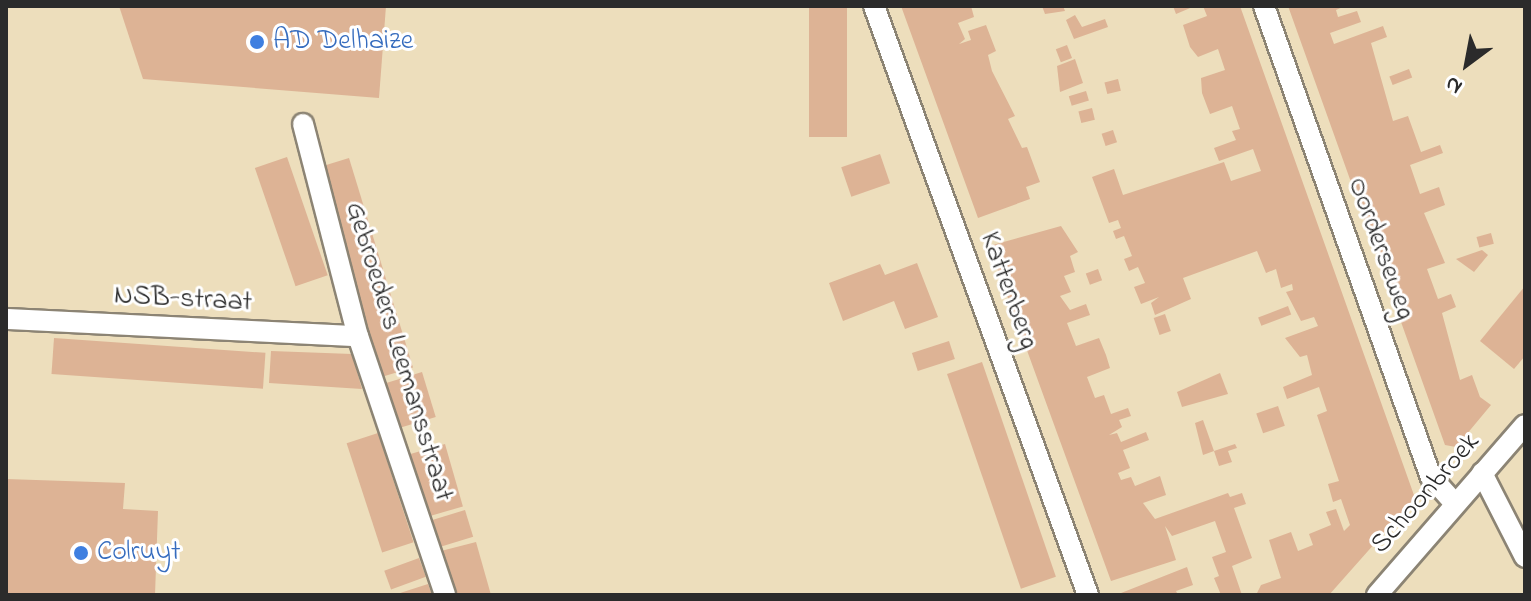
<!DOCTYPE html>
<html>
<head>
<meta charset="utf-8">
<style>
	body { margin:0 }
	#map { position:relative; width:1531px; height:601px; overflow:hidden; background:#eddebc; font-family:"Indie Flower",sans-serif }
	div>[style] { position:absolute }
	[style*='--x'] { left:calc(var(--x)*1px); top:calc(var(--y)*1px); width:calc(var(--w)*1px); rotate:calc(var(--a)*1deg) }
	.building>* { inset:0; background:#ddb395; transform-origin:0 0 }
	.roads { filter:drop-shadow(2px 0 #8c8474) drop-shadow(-2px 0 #8c8474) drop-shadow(0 2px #8c8474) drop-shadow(0 -2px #8c8474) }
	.minor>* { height:20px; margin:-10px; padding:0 10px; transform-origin:10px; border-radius:10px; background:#fff }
	.dots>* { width:22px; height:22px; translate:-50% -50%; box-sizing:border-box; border:4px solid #fff; border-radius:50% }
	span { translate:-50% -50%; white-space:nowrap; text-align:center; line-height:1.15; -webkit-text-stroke:6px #fff; paint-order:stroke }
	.shop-label { font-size:28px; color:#366cbe }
	.left { translate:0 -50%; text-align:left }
	.street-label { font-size:28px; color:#2b2b2b }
	.frame { position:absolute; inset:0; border:8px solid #2b2b2b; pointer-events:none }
	.north { position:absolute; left:1427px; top:24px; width:80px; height:80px; -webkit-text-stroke:6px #fff; paint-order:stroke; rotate:212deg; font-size:22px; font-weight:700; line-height:32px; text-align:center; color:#2b2b2b }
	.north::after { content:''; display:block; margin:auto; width:28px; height:36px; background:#2b2b2b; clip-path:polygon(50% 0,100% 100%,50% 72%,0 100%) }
</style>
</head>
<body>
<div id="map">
	<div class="building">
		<i style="clip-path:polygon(119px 6px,386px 6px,379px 98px,143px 79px)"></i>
		<i style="left:809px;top:6px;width:38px;height:131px"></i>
		<i style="clip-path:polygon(901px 6px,971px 6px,974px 17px,958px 23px,965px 39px,959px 44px,971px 40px,968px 31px,986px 25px,996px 51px,988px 55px,992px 71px,1015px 116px,1008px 119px,1022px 148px,1027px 147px,1040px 182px,1026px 187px,1030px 199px,978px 218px)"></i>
		<i style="clip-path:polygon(1042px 6px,1063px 6px,1065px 11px,1045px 14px)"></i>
		<i style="clip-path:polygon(1173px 6px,1195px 6px,1176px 14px)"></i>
		<i style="clip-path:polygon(1203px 6px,1240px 6px,1415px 498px,1329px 595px,1256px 595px,1261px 585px,1281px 578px,1269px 540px,1291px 532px,1298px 551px,1313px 545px,1309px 534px,1331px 525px,1326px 512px,1336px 509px,1344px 531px,1350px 525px,1341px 499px,1333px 502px,1328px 484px,1339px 481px,1317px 415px,1327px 411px,1319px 387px,1287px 399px,1283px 387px,1312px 375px,1307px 355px,1300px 357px,1285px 338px,1318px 326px,1314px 317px,1301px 321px,1286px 292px,1293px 290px,1292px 284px,1281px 288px,1276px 269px,1266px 273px,1257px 251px,1183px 278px,1191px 299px,1155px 315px,1151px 303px,1159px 297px,1141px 304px,1134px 287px,1145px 283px,1138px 267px,1129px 271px,1124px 259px,1132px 256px,1124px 236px,1116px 239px,1113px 231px,1121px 228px,1118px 220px,1109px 223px,1092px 177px,1114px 169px,1123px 195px,1224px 162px,1231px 181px,1261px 171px,1253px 149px,1219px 161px,1214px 148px,1236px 140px,1232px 131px,1240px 129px,1232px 106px,1210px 114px,1202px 93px,1201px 78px,1225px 70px,1218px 49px,1198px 57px,1190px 47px,1183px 25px,1207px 16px)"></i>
		<i style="clip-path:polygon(1288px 6px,1345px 6px,1336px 10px,1338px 17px,1357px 11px,1361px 22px,1330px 33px,1334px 44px,1383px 26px,1387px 37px,1371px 43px,1393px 121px,1408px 116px,1421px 152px,1440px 145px,1443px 153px,1410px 165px,1420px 194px,1439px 187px,1445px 205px,1424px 213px,1445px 263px,1427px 269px,1438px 299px,1451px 294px,1456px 307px,1442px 313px,1460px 380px,1472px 375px,1480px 397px,1491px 405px,1456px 447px,1445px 445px)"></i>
		<i style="clip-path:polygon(1075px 15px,1082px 27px,1105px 19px,1108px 27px,1074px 39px,1066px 20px)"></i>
		<i style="left:1067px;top:45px;width:14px;height:12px;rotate:69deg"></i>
		<i style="clip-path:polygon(1075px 59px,1083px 83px,1060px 92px,1057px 66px)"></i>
		<i style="left:1409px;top:69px;width:9px;height:21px;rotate:69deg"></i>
		<i style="left:1118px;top:79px;width:12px;height:14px;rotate:76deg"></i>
		<i style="left:1086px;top:91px;width:10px;height:18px;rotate:73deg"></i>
		<i style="left:1092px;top:108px;width:12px;height:14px;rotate:76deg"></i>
		<i style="left:1113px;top:130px;width:13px;height:12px;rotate:72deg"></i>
		<i style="left:880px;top:154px;width:31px;height:41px;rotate:71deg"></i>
		<i style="left:287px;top:157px;width:125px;height:34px;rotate:71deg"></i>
		<i style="left:349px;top:158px;width:219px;height:34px;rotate:73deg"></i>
		<i style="clip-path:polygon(1061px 226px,1078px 252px,1070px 256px,1075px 272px,1064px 276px,1071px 292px,1060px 296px,1070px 310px,1086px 304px,1090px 315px,1067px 323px,1076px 346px,1099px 338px,1106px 355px,1110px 368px,1087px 377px,1095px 398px,1104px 395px,1111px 414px,1128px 408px,1131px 416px,1119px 420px,1122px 427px,1109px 435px,1117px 433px,1121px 442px,1146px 432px,1149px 440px,1123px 450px,1130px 468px,1118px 473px,1121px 480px,1131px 477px,1135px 486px,1160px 476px,1166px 495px,1143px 503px,1155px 519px,1228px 493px,1230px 497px,1242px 493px,1246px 504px,1234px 508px,1252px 558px,1232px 566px,1242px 595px,1221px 595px,1214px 578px,1219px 576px,1212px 557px,1226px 552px,1215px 521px,1172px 536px,1165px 526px,1176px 560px,1111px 581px,989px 246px)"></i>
		<i style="left:1491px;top:233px;width:11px;height:15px;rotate:75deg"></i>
		<i style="clip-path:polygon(1482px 250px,1488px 255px,1474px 272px,1456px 259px)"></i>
		<i style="clip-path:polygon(917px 263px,938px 317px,905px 329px,894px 301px,843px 321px,829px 283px,880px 264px,885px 275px)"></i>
		<i style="left:1098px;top:269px;width:12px;height:13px;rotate:70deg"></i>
		<i style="clip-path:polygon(1525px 286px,1525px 356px,1514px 369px,1480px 341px)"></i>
		<i style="left:1288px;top:306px;width:9px;height:32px;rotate:69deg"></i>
		<i style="left:1165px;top:314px;width:18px;height:12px;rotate:71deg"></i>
		<i style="left:54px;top:338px;width:212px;height:36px;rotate:4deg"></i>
		<i style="left:949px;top:341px;width:19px;height:39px;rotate:72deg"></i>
		<i style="clip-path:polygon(271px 351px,352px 354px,362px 389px,269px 383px)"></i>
		<i style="left:982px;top:362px;width:227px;height:37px;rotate:71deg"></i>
		<i style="left:422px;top:372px;width:47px;height:39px;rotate:73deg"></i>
		<i style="clip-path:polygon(1220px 373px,1228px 394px,1182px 407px,1177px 392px)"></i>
		<i style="left:1278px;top:406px;width:21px;height:23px;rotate:71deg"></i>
		<i style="clip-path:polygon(1203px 420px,1214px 451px,1235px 444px,1237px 448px,1228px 451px,1232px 462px,1219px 466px,1214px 451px,1203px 455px,1195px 423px)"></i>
		<i style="left:378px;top:433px;width:115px;height:33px;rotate:72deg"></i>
		<i style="left:445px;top:444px;width:65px;height:36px;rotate:74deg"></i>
		<i style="clip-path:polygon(6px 479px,125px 483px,123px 509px,158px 511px,155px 595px,6px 595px)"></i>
		<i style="left:465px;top:510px;width:28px;height:35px;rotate:73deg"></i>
		<i style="clip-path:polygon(476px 542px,491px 595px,455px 595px,441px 551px)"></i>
		<i style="left:419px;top:558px;width:20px;height:37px;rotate:70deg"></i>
		<i style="clip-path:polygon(1187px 567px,1193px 585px,1176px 591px,1178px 595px,1116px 595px)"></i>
		<i style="clip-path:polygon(428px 584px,432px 595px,397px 595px,397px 594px)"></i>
	</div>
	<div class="roads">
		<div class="minor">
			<i style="--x:874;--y:6;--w:627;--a:70.03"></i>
			<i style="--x:1264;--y:6;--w:500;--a:70.5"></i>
			<i style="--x:1431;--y:477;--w:36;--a:48"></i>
			<i style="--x:303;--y:124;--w:219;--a:75.5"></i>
			<i style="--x:358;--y:336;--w:273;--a:71.4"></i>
			<i style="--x:6;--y:319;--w:352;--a:2.8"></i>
			<i style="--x:1482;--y:473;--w:94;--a:62.9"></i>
			<i style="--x:1377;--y:595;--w:225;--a:-49"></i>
		</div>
	</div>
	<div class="dots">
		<i style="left:257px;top:42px;background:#3f7fe0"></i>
		<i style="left:81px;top:553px;background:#3f7fe0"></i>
	</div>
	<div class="shop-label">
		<span class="left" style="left:273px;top:42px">AD Delhaize</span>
		<span class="left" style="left:97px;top:553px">Colruyt</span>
	</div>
	<div class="street-label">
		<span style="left:1380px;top:249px;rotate:70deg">Oorderseweg</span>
		<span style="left:1008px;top:291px;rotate:70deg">Kattenberg</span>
		<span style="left:183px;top:300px;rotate:3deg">NSB-straat</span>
		<span style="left:398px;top:352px;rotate:73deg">Gebroeders Leemansstraat</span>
		<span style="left:1426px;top:494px;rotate:-49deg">Schoonbroek</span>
	</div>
	<div class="frame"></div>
	<div class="north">N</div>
</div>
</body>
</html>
